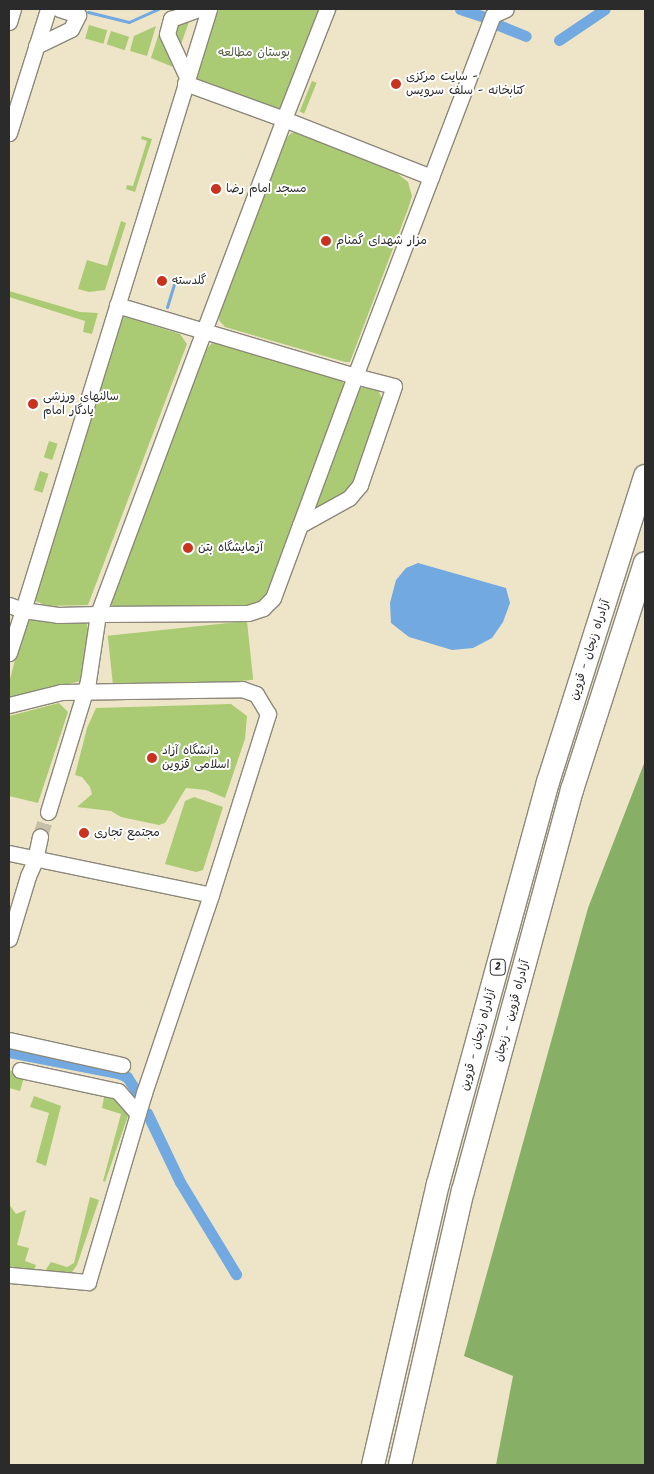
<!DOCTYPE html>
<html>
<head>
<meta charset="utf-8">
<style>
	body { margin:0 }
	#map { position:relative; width:654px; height:1474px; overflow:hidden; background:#eee5c8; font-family:Kalam,"Playpen Sans Arabic",sans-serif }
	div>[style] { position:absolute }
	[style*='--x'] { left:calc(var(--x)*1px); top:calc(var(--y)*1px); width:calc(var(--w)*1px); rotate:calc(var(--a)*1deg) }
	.green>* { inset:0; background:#aacb74; transform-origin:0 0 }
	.forest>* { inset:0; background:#87af66 }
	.water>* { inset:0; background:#72a9e0 }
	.stream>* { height:3px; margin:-1.5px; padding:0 1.5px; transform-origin:1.5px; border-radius:1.5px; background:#72a9e0 }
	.canal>* { height:11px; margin:-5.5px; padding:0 5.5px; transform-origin:5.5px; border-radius:5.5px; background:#72a9e0 }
	.minor-tunnel>* { height:15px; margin-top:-7.5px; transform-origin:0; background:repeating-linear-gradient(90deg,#c7c0a9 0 15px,transparent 0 23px) }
	.roads { filter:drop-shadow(1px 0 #8c887a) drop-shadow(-1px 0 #8c887a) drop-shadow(0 1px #8c887a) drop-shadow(0 -1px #8c887a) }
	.minor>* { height:15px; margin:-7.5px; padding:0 7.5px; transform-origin:7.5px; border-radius:7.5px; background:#fff }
	.highway>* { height:22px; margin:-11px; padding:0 11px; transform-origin:11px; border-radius:11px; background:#fff }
	.dots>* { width:14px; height:14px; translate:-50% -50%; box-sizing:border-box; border:2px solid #fff; border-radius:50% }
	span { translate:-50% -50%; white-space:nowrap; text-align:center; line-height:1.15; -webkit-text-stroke:4px #fff; paint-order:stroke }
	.shield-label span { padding:1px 4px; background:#fff; border:1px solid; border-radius:4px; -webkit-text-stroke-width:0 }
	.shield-label { font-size:11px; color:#2b2b2b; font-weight:700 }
	.park-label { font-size:12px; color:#515b41 }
	.poi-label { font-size:12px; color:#2b2b2b }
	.left { translate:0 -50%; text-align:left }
	.street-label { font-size:12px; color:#2b2b2b }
	.frame { position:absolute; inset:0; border:10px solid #2b2b2b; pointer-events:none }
</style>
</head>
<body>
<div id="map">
	<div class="green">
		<i style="clip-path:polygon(215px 9px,319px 9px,281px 111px,194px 78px)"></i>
		<i style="clip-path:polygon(184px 22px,189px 22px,180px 47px,176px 43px,174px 30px,178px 24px)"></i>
		<i style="left:89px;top:25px;width:19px;height:14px;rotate:16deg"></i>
		<i style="clip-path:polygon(156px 26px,147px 56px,130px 51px,134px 36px)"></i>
		<i style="left:111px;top:31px;width:19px;height:14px;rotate:18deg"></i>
		<i style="clip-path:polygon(159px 33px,173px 67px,151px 58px)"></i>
		<i style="left:312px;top:81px;width:5px;height:33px;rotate:22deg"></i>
		<i style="clip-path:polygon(291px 133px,301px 133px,388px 166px,408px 182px,412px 196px,408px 209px,350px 362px,345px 362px,225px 327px,219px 320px,220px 310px,286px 139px)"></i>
		<i style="clip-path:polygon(142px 136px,152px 139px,135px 192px,126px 189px,127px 185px,133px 186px,147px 141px,141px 139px)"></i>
		<i style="clip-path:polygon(121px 221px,126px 223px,105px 290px,89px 292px,78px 289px,87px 260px,107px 266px)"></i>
		<i style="clip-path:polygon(9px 291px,80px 312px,98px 313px,92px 334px,83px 332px,85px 321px,9px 297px)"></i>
		<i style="clip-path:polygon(123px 316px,180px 334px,187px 344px,88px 605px,48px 606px,35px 601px)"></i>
		<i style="clip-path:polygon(224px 342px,336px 377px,344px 383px,344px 391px,267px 595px,260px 604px,249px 606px,116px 608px,109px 603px,204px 352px,212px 343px)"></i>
		<i style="clip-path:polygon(366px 386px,378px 390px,384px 403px,353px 483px,345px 493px,314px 510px,356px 394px,360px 388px)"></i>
		<i style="left:49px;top:441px;width:9px;height:17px;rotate:18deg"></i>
		<i style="left:40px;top:471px;width:9px;height:20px;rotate:18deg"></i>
		<i style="clip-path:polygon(26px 617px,86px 621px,88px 629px,81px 681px,10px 697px,9px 683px)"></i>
		<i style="left:247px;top:621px;width:59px;height:140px;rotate:84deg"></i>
		<i style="clip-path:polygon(59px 703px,68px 712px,38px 803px,9px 796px,9px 716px)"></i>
		<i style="clip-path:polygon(231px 704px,247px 716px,245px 739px,225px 798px,206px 790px,186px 788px,165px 823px,159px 825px,121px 817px,111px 811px,77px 807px,92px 794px,90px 787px,82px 777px,75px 775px,87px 728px,96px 708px)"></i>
		<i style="clip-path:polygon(194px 797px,223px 807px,203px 870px,196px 872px,165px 864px,185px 801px)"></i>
		<i style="clip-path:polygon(9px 1070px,25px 1074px,20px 1091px,9px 1088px)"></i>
		<i style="clip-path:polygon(105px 1092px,118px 1100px,129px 1113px,105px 1182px,103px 1181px,121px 1114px,102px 1108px)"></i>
		<i style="clip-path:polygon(34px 1096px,61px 1106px,46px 1166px,36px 1162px,49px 1113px,30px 1107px)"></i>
		<i style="clip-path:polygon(90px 1197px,99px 1200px,77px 1265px,72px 1272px,65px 1274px,44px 1272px,51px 1262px,67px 1267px,74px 1263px)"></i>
		<i style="clip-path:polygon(9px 1204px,16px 1214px,26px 1210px,17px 1245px,29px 1248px,25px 1261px,36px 1265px,34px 1271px,9px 1269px)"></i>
	</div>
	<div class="forest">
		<i style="clip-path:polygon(645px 761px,645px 1465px,496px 1465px,513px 1376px,464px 1356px,588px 908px)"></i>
	</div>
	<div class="water">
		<i style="clip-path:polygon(418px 563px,506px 588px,510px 603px,503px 622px,492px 638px,473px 648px,452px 650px,409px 637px,391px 623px,390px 603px,396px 580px,406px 568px)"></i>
	</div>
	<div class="stream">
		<i style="--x:88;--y:12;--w:42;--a:13.7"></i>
		<i style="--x:129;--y:22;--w:32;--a:-24"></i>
		<i style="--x:167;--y:307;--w:31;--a:-73"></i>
	</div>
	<div class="canal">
		<i style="--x:460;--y:9;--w:25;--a:18"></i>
		<i style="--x:496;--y:24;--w:32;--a:22"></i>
		<i style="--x:559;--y:40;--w:55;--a:-34"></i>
		<i style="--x:9;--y:1052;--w:111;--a:10.9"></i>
		<i style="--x:118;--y:1073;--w:10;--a:24"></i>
		<i style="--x:127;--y:1077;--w:17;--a:57"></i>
		<i style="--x:147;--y:1113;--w:76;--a:64.4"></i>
		<i style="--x:180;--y:1182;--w:108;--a:58.7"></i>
	</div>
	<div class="minor-tunnel">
		<i style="--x:40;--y:837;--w:26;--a:-72"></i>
	</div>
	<div class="roads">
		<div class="minor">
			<i style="--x:327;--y:9;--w:118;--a:111.4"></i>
			<i style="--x:284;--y:119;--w:158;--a:21.5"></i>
			<i style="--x:9;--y:22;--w:14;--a:-73"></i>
			<i style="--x:36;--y:46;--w:39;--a:-26"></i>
			<i style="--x:71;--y:29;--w:16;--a:-63"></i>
			<i style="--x:78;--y:15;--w:20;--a:-162"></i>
			<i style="--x:187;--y:77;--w:47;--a:-114.9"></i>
			<i style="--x:167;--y:34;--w:16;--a:-75"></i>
			<i style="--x:171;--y:19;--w:30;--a:-20"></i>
			<i style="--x:185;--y:83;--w:105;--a:20"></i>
			<i style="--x:284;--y:119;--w:227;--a:110.7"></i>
			<i style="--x:204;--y:331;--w:158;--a:16.6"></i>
			<i style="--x:355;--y:376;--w:386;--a:-69.1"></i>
			<i style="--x:493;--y:15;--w:14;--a:-25"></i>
			<i style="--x:9;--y:133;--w:130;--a:-72.5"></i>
			<i style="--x:9;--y:605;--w:15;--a:20"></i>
			<i style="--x:23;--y:610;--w:629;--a:-72.8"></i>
			<i style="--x:9;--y:653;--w:45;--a:-72"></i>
			<i style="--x:23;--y:610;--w:35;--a:8"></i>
			<i style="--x:58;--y:615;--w:40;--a:-1.4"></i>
			<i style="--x:98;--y:614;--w:302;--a:-69.5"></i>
			<i style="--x:204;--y:331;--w:91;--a:-163.4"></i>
			<i style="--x:9;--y:705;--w:54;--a:-14"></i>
			<i style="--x:61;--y:692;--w:181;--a:-0.9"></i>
			<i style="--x:242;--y:689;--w:15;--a:20"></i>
			<i style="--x:256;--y:694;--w:23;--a:59"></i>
			<i style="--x:268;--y:714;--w:190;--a:107.5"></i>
			<i style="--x:211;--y:895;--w:209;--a:108.7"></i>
			<i style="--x:144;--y:1093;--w:197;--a:106.5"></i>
			<i style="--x:88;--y:1282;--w:79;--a:-174.9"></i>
			<i style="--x:48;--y:812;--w:137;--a:-73"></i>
			<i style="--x:88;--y:681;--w:68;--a:-81.5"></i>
			<i style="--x:98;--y:614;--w:150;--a:-0.4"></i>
			<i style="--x:248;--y:613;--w:16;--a:-18"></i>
			<i style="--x:263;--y:608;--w:14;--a:-45"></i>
			<i style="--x:273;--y:598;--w:78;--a:-69.7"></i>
			<i style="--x:300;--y:525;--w:159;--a:-69.7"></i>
			<i style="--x:355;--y:376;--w:40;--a:14.4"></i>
			<i style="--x:394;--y:386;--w:105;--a:109"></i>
			<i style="--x:360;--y:485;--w:17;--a:130"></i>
			<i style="--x:349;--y:498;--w:56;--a:151.1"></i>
			<i style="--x:9;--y:853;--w:206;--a:11.7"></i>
			<i style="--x:9;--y:939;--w:66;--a:-73.2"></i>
			<i style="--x:28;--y:876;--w:17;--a:-66"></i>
			<i style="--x:35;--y:860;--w:24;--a:-78"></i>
			<i style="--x:9;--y:1040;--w:116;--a:12.5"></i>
			<i style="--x:20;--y:1070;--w:100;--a:12.1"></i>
			<i style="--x:118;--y:1091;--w:30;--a:49"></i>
		</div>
		<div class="highway">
			<i style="--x:373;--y:1465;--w:288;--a:-77"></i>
			<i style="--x:438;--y:1184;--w:417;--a:-74.7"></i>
			<i style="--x:548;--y:782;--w:321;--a:-72.4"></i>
			<i style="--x:400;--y:1465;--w:281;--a:-77.1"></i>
			<i style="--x:463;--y:1191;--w:416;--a:-74.8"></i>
			<i style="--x:572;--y:790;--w:238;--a:-72.2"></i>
		</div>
	</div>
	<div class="dots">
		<i style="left:396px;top:84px;background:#c8321e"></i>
		<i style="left:216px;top:189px;background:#c8321e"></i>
		<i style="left:326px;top:241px;background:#c8321e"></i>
		<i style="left:162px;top:281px;background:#c8321e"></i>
		<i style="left:33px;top:404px;background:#c8321e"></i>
		<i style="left:188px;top:548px;background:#c8321e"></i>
		<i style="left:152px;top:758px;background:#c8321e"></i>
		<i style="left:84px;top:833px;background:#c8321e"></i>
	</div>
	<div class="shield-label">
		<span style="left:498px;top:967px">2</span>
	</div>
	<div class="park-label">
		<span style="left:254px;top:53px">بوستان مطالعه</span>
	</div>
	<div class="poi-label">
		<span class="left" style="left:406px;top:84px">سایت مرکزی -<br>کتابخانه - سلف سرویس</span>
		<span class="left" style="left:226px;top:189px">مسجد امام رضا</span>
		<span class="left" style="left:336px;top:241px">مزار شهدای گمنام</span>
		<span class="left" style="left:172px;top:281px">گلدسته</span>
		<span class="left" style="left:43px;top:404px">سالنهای ورزشی<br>یادگار امام</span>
		<span class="left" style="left:198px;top:548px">آزمایشگاه بتن</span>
		<span class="left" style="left:162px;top:758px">دانشگاه آزاد<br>اسلامی قزوین</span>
		<span class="left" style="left:94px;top:833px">مجتمع تجاری</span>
	</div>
	<div class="street-label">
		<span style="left:590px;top:650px;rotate:-72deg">آزادراه زنجان - قزوین</span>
		<span style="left:512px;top:1011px;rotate:-75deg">آزادراه قزوین - زنجان</span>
		<span style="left:478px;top:1040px;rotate:-75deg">آزادراه زنجان - قزوین</span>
	</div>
	<div class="frame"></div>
</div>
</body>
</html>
